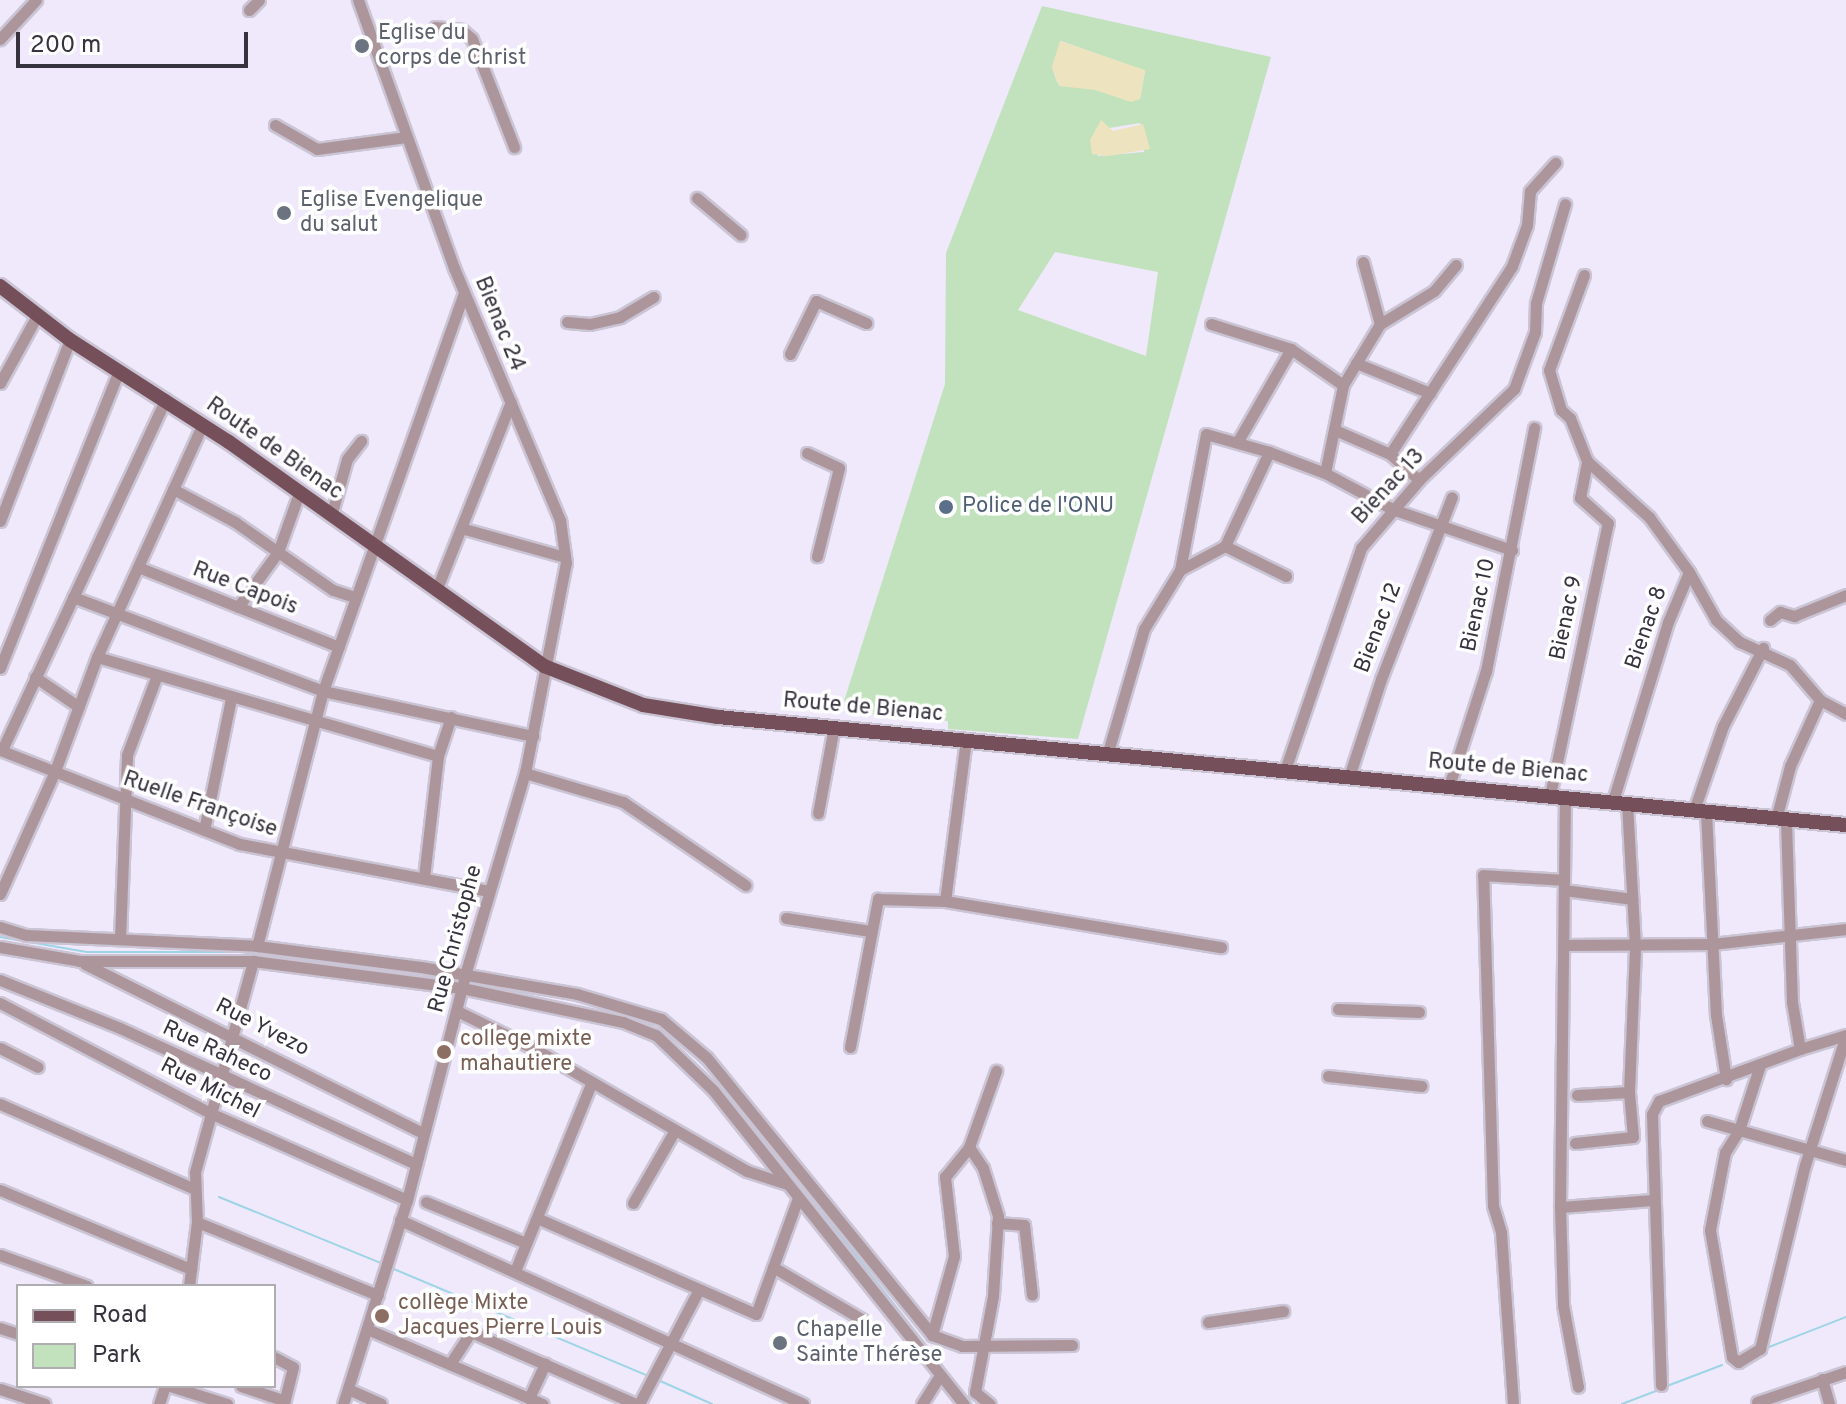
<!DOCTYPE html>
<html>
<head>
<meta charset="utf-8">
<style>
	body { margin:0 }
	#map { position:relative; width:1846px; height:1404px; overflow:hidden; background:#efe9fb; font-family:Overpass,sans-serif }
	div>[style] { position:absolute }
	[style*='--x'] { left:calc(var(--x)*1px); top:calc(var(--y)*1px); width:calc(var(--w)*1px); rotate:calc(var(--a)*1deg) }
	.green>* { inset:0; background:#c2e2be }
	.sand>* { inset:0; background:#ede3be }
	.stream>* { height:2px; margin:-1px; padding:0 1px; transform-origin:1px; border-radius:1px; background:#9dd4e6 }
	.roads { filter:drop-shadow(2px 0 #cac4d5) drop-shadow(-2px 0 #cac4d5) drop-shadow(0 2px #cac4d5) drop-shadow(0 -2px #cac4d5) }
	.minor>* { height:11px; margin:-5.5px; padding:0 5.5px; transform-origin:5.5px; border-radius:5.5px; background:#ad969b }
	.major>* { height:14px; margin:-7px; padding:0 7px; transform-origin:7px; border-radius:7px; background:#754f59 }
	.dots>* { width:22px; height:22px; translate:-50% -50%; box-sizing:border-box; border:4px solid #fff; border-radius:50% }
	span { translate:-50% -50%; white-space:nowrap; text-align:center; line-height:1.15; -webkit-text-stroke:7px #fff; paint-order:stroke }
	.worship-label { font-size:22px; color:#5b616d }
	.left { translate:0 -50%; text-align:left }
	.street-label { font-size:22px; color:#36323e }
	.service-label { font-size:22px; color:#4e5e75 }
	.education-label { font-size:22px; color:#785e54 }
	.legend { position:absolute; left:16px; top:1284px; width:260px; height:104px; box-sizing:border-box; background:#fff; border:2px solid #afadb2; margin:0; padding:10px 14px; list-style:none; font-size:24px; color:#36323e }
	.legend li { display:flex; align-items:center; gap:16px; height:40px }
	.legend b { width:40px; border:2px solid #afadb2 }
	.scale { position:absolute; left:16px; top:32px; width:232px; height:36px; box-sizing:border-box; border:4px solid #36323e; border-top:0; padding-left:10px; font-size:24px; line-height:28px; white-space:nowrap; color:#36323e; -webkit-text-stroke:6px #fff; paint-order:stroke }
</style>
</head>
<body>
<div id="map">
	<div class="green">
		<i style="clip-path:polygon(evenodd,1042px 6px,1271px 57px,1078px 739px,948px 729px,948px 721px,870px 714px,844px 701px,945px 384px,946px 253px,1042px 6px,1061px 41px,1145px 71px,1140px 99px,1057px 82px,1052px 67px,1061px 41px,1042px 6px,1140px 123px,1144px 152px,1098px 156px,1092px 137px,1097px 130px,1140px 123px,1042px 6px,1055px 252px,1158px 272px,1146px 356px,1018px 310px,1055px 252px)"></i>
	</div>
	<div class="sand">
		<i style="clip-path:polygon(1060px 41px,1145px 70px,1140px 99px,1131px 102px,1095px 90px,1059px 86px,1052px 67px)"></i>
		<i style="clip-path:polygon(1101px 120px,1113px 131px,1143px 124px,1150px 149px,1108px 156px,1092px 154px,1090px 140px)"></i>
	</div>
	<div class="stream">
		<i style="--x:0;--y:937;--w:88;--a:9.8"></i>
		<i style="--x:87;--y:952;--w:155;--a:0"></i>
		<i style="--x:242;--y:952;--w:164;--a:8.1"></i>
		<i style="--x:478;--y:986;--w:101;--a:8"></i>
		<i style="--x:638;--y:1018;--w:50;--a:30.2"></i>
		<i style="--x:681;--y:1043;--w:51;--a:45"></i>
		<i style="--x:749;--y:1118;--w:363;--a:52.1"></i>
		<i style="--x:219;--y:1197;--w:177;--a:22.2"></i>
		<i style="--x:389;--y:1267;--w:281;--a:22.8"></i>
		<i style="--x:1769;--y:1347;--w:83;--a:-21.3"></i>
		<i style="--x:658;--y:1380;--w:59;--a:24"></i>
		<i style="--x:1667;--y:1386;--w:59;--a:-20.9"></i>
		<i style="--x:1622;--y:1404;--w:42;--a:-21"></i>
	</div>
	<div class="roads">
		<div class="minor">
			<i style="--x:249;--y:10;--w:14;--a:-45"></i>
			<i style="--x:435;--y:27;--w:27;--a:6"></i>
			<i style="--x:462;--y:30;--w:13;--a:42"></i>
			<i style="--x:472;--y:39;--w:116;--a:68.7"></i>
			<i style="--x:0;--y:39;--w:53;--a:-47.3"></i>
			<i style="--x:275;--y:125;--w:48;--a:29.7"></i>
			<i style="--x:317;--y:149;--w:90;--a:-7.7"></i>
			<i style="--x:697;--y:198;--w:57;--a:40.1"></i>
			<i style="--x:1363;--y:262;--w:64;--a:74.7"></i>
			<i style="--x:1584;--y:275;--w:101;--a:110.2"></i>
			<i style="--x:1549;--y:370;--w:42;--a:73.3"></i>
			<i style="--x:1561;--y:410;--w:12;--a:42"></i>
			<i style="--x:1570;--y:418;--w:46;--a:68.4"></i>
			<i style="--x:1587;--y:461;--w:84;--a:42.1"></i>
			<i style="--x:1649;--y:517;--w:68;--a:54"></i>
			<i style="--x:1689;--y:572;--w:54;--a:112.8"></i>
			<i style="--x:1668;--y:622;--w:187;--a:107.1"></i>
			<i style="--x:567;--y:322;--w:23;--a:5"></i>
			<i style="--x:590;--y:324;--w:31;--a:-13"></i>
			<i style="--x:620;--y:317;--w:39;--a:-31"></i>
			<i style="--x:1211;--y:324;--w:84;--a:17.4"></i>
			<i style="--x:790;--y:354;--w:59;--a:-63.9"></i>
			<i style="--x:816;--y:301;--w:55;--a:23.7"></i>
			<i style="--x:1356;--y:363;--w:80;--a:22.1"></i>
			<i style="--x:0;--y:383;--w:79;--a:-61.2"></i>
			<i style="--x:1335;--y:430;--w:60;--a:23.6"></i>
			<i style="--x:1238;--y:441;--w:106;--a:-60.1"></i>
			<i style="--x:1291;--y:349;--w:63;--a:34.7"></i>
			<i style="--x:807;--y:453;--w:35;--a:25"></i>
			<i style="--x:839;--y:468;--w:91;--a:104"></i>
			<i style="--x:1325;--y:473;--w:90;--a:-78.4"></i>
			<i style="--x:1343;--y:385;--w:71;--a:-58.8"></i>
			<i style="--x:1380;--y:324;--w:63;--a:-31.4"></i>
			<i style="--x:1434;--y:291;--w:34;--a:-50"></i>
			<i style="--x:1419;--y:480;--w:39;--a:-138"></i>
			<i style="--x:1390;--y:454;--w:224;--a:-57"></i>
			<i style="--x:1512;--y:266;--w:44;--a:-69.9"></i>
			<i style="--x:1527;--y:225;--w:34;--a:-85"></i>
			<i style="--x:1530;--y:191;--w:38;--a:-48"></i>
			<i style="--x:173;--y:489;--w:70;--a:28"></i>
			<i style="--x:235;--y:522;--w:119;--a:34.8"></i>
			<i style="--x:333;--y:590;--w:22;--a:18"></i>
			<i style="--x:331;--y:516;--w:59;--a:-74.3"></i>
			<i style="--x:347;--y:459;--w:23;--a:-52"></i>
			<i style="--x:0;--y:521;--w:194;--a:-68.9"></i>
			<i style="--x:461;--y:528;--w:108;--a:15.6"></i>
			<i style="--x:1225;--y:546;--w:68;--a:26.2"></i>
			<i style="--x:138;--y:567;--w:216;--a:21.7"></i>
			<i style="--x:1180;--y:570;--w:138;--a:-79.2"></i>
			<i style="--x:1206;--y:434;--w:66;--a:15.9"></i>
			<i style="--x:1269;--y:452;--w:60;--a:20.6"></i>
			<i style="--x:1325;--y:473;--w:76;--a:28.2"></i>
			<i style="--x:1392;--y:509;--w:127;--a:18.9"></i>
			<i style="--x:1689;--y:572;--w:55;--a:60.6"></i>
			<i style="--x:1716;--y:620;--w:33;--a:43"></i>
			<i style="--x:1740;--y:642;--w:55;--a:24.7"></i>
			<i style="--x:1790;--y:665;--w:46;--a:49.4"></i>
			<i style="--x:1820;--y:700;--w:30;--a:28"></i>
			<i style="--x:436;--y:591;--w:203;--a:-68.4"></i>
			<i style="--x:73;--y:597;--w:267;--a:20.6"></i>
			<i style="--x:323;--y:691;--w:215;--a:12.1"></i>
			<i style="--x:238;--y:607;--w:68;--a:-54"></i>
			<i style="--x:278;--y:552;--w:59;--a:-70.3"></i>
			<i style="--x:1770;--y:620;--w:13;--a:-39"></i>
			<i style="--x:1780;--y:612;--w:15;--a:16"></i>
			<i style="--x:1794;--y:616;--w:56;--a:-22"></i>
			<i style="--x:97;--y:657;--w:355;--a:16.2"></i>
			<i style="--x:0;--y:668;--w:320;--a:-68.2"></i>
			<i style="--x:35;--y:677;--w:53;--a:34.3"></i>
			<i style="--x:0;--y:750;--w:258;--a:21.4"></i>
			<i style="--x:240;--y:844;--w:253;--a:10.7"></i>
			<i style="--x:2;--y:750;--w:387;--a:-65"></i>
			<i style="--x:1108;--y:752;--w:128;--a:-73.7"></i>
			<i style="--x:1144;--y:629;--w:69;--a:-58.6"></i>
			<i style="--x:1180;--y:570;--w:51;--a:-28.1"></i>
			<i style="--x:1225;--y:546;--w:104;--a:-64.9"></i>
			<i style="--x:1285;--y:770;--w:235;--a:-71.1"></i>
			<i style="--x:1361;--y:548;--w:89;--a:-49.5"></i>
			<i style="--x:1419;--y:480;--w:132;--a:-43.8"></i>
			<i style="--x:1514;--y:389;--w:61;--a:-69.8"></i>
			<i style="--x:1535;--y:332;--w:29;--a:-88"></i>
			<i style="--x:1536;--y:303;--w:103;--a:-73.7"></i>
			<i style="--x:525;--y:773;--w:102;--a:16.5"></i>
			<i style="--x:623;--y:802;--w:148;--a:34.2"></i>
			<i style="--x:1349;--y:777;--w:103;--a:-71.9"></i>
			<i style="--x:1381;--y:679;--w:195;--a:-68.7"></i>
			<i style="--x:1449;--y:786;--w:121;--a:-72.2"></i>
			<i style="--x:1486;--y:671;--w:248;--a:-78.8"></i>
			<i style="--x:1550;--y:795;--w:278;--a:-78"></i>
			<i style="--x:1608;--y:523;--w:38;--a:-138"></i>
			<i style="--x:1580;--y:498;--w:38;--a:-79"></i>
			<i style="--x:1565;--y:796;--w:411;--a:90.7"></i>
			<i style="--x:1560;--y:1207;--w:98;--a:88.2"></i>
			<i style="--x:1563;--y:1305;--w:83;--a:79.6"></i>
			<i style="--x:1694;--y:810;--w:89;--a:-71"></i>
			<i style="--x:1723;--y:726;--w:88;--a:-62.9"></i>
			<i style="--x:1706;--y:812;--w:203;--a:87.2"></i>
			<i style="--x:1716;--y:1015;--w:65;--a:81.1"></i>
			<i style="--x:818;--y:813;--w:87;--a:-79.5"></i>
			<i style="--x:1776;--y:819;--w:55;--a:-75.2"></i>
			<i style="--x:1790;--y:766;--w:72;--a:-65.6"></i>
			<i style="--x:204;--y:830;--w:135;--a:-78.4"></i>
			<i style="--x:424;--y:877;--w:122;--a:-83.4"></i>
			<i style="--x:438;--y:756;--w:41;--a:-71.6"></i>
			<i style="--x:1564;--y:890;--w:69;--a:7.5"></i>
			<i style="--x:0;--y:894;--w:135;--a:-65.9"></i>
			<i style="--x:55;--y:771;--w:121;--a:-69.8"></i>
			<i style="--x:97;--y:657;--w:255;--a:-65.6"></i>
			<i style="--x:945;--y:901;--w:280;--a:9.5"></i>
			<i style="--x:786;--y:918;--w:85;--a:8.8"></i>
			<i style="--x:0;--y:927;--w:28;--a:17"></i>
			<i style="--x:27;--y:935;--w:230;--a:2.7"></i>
			<i style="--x:257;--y:946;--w:165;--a:7.3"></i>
			<i style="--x:421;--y:967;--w:158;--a:9.8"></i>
			<i style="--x:577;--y:994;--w:88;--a:16.6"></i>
			<i style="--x:661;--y:1019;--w:60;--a:40.3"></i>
			<i style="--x:707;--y:1058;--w:357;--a:50.9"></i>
			<i style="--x:932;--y:1335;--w:32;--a:20"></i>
			<i style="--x:962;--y:1346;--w:110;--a:-0.5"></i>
			<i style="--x:120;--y:939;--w:184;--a:-87.8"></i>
			<i style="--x:127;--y:755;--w:85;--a:-69.4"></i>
			<i style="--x:1564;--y:945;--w:148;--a:-0.4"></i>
			<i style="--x:1712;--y:944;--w:135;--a:-6.4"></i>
			<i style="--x:257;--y:946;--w:263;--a:-75.5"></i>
			<i style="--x:323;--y:691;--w:422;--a:-70.5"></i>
			<i style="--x:0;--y:947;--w:81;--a:9.9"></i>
			<i style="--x:80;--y:961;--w:173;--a:0"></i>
			<i style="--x:253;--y:961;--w:211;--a:7.4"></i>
			<i style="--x:462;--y:988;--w:165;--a:11.9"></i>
			<i style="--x:623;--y:1022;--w:35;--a:22"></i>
			<i style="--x:656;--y:1035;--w:79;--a:44"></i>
			<i style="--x:713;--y:1090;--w:402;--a:51.4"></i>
			<i style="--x:85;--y:964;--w:379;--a:26.6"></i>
			<i style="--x:0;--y:980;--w:129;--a:21.8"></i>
			<i style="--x:120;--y:1028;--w:326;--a:24.7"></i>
			<i style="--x:0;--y:1003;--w:237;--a:27.6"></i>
			<i style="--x:210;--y:1113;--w:215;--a:23.8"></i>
			<i style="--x:1338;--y:1009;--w:81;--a:2.1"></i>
			<i style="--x:457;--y:1011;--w:85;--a:26"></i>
			<i style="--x:533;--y:1048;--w:247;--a:29.9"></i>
			<i style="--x:747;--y:1171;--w:40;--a:18"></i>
			<i style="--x:850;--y:1047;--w:151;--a:-79.3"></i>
			<i style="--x:878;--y:899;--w:67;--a:1.7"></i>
			<i style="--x:945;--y:901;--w:162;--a:-82.6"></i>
			<i style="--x:0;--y:1048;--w:42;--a:26.6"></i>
			<i style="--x:1800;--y:1049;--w:48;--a:-16.9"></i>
			<i style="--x:1760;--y:1065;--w:68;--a:107.9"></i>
			<i style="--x:1739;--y:1130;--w:26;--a:122"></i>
			<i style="--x:1725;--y:1152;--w:79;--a:100.9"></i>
			<i style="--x:1710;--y:1230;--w:129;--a:80.2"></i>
			<i style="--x:1732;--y:1357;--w:8;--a:40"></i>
			<i style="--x:1738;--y:1362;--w:26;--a:-31"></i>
			<i style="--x:1760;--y:1349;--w:189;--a:-76.3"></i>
			<i style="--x:1805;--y:1165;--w:136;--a:-72.5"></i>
			<i style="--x:1328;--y:1076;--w:94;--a:6.1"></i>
			<i style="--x:1577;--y:1095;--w:52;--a:-3.3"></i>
			<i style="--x:0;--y:1104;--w:213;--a:23.6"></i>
			<i style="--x:1707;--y:1121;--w:144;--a:15.7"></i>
			<i style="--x:1575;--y:1143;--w:58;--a:-5.9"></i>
			<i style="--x:1633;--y:1137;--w:45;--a:-95.1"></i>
			<i style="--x:1629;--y:1092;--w:146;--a:-87.6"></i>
			<i style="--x:1635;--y:946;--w:144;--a:-93.2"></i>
			<i style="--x:969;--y:1147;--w:25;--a:56"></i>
			<i style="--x:983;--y:1168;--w:50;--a:72.6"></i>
			<i style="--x:998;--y:1216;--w:80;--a:93.6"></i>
			<i style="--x:993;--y:1296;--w:98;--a:100.6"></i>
			<i style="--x:975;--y:1392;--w:19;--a:39"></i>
			<i style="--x:0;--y:1190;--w:207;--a:22.5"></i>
			<i style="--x:426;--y:1202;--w:108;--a:22.3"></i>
			<i style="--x:633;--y:1203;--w:84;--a:-60.1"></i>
			<i style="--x:1560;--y:1207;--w:94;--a:-4.3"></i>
			<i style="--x:537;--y:1218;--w:239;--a:23.7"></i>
			<i style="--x:756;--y:1314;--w:123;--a:-70.1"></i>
			<i style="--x:400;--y:1220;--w:443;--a:24.5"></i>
			<i style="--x:197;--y:1222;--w:195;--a:22"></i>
			<i style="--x:997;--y:1223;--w:27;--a:4"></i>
			<i style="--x:1024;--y:1225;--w:70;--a:83.5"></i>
			<i style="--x:0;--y:1255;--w:92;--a:19.6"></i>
			<i style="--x:773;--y:1267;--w:104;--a:30.5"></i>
			<i style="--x:515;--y:1271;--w:202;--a:-67.9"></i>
			<i style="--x:189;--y:1286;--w:64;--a:-82.9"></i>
			<i style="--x:197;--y:1222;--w:50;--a:-92.3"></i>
			<i style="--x:195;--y:1172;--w:219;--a:-74.6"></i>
			<i style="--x:1208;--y:1322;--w:76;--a:-8.3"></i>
			<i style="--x:0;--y:1328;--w:19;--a:18"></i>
			<i style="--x:367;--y:1329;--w:191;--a:23.1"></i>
			<i style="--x:932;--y:1335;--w:82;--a:-74.4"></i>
			<i style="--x:954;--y:1256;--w:80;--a:-96.5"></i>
			<i style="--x:945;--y:1177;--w:38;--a:-51"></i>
			<i style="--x:969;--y:1147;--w:81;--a:-70.4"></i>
			<i style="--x:274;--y:1357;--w:21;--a:28"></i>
			<i style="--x:293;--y:1367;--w:38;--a:104"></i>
			<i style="--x:450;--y:1364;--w:38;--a:-57"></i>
			<i style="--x:471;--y:1332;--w:180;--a:23.6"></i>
			<i style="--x:1822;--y:1379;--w:26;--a:74"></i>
			<i style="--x:1661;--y:1385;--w:271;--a:-91.9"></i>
			<i style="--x:1652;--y:1114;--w:15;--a:-62"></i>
			<i style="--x:1659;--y:1101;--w:150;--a:-20.2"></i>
			<i style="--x:1800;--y:1049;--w:48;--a:-99.7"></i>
			<i style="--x:1792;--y:1002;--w:183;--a:-91.9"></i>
			<i style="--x:170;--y:1386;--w:60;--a:17.5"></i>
			<i style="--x:241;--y:1386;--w:46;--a:18.8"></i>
			<i style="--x:0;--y:1389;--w:47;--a:18.4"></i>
			<i style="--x:348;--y:1389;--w:36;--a:24"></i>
			<i style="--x:529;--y:1398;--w:38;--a:-65"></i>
			<i style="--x:1757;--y:1402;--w:94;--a:-18.6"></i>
			<i style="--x:159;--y:1404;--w:19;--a:-72"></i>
			<i style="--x:343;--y:1404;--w:214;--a:-72.6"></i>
			<i style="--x:407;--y:1200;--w:232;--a:-75.5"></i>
			<i style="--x:465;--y:975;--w:211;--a:-73.5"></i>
			<i style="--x:525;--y:773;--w:214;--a:-79"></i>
			<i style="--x:566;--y:563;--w:43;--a:-97.9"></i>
			<i style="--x:560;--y:520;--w:273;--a:-112.8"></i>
			<i style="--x:454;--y:268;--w:285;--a:-109.7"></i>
			<i style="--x:639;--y:1404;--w:127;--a:-62.4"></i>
			<i style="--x:922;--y:1404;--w:34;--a:-58"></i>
			<i style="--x:1513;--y:1404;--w:172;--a:-94"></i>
			<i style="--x:1501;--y:1232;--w:28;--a:-107"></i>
			<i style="--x:1493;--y:1205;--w:330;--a:-91.7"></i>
			<i style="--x:1483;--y:875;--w:81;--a:3.5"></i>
		</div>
		<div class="major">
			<i style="--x:0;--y:286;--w:88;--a:37.6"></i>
			<i style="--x:70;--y:340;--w:189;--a:32.7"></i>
			<i style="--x:229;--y:442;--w:387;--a:35.4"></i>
			<i style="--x:544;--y:666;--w:106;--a:21.5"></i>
			<i style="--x:643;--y:705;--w:76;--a:9.1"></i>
			<i style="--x:718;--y:717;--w:1133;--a:5.47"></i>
		</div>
	</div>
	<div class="dots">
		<i style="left:362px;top:46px;background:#6b7280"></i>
		<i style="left:284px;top:213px;background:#6b7280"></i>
		<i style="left:946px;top:507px;background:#5c6f8a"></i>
		<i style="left:444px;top:1052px;background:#8d6e63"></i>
		<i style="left:382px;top:1316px;background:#8d6e63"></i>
		<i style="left:780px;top:1343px;background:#6b7280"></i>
	</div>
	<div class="worship-label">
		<span class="left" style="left:378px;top:46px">Eglise du<br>corps de Christ</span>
		<span class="left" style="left:300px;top:213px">Eglise Evengelique<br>du salut</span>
		<span class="left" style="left:796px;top:1343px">Chapelle<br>Sainte Thérèse</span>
	</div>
	<div class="street-label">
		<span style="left:499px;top:324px;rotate:68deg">Bienac 24</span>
		<span style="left:274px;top:449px;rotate:35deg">Route de Bienac</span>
		<span style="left:1389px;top:487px;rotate:-47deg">Bienac 13</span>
		<span style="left:245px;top:589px;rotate:21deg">Rue Capois</span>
		<span style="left:1479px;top:605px;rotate:-78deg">Bienac 10</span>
		<span style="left:1567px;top:618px;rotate:-78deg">Bienac 9</span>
		<span style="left:1379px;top:628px;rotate:-69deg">Bienac 12</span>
		<span style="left:1647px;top:628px;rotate:-71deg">Bienac 8</span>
		<span style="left:863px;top:708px;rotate:5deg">Route de Bienac</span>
		<span style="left:1508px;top:769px;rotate:5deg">Route de Bienac</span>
		<span style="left:200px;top:805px;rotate:19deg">Ruelle Françoise</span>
		<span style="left:456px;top:939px;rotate:-75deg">Rue Christophe</span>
		<span style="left:262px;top:1028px;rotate:27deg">Rue Yvezo</span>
		<span style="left:217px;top:1052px;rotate:25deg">Rue Raheco</span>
		<span style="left:210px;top:1089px;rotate:27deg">Rue Michel</span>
	</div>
	<div class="service-label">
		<span class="left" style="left:962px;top:507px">Police de l'ONU</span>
	</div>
	<div class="education-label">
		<span class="left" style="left:460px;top:1052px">college mixte<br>mahautiere</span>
		<span class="left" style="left:398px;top:1316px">collège Mixte<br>Jacques Pierre Louis</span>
	</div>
	<ul class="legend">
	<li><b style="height:10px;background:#754f59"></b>Road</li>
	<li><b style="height:22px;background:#c2e2be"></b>Park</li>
	</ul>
	<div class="scale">200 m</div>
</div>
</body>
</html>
